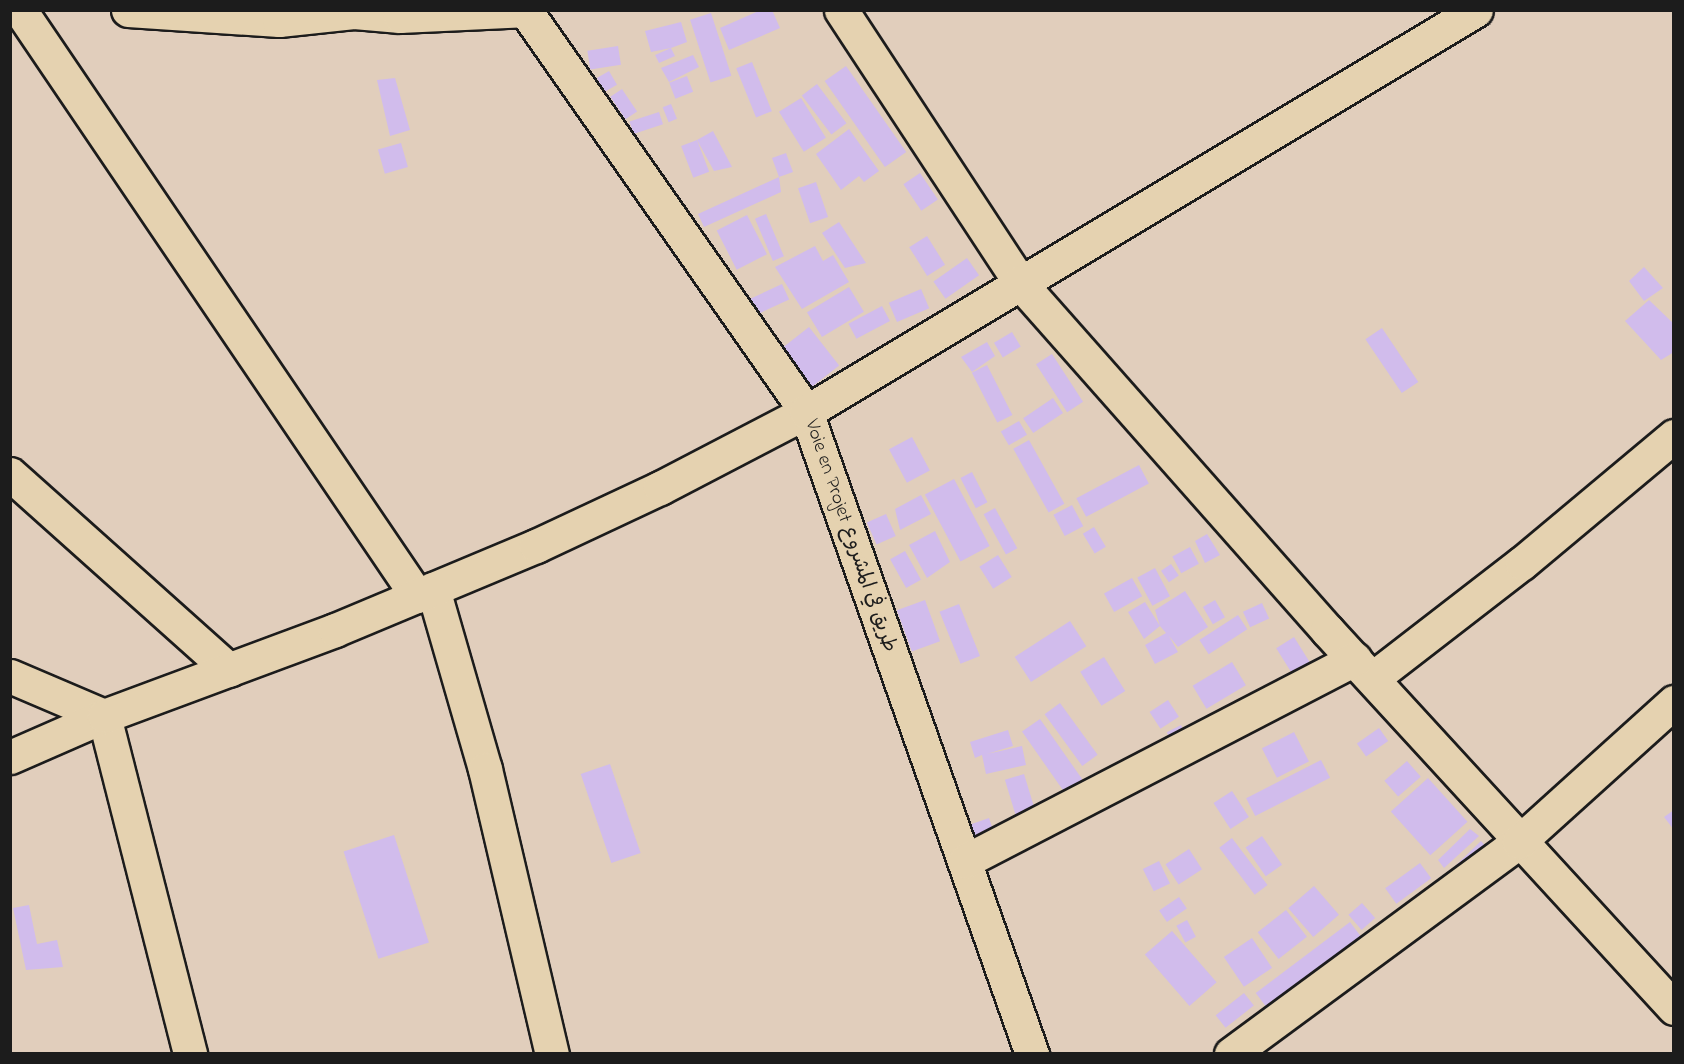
<!DOCTYPE html>
<html>
<head>
<meta charset="utf-8">
<style>
	body { margin:0 }
	#map { position:relative; width:1684px; height:1064px; overflow:hidden; background:#e1cebc; font-family:"Indie Flower","Playpen Sans Arabic",sans-serif }
	div>[style] { position:absolute }
	[style*='--x'] { left:calc(var(--x)*1px); top:calc(var(--y)*1px); width:calc(var(--w)*1px); rotate:calc(var(--a)*1deg) }
	.building>* { inset:0; background:#d1bcec; transform-origin:0 0 }
	.roads { filter:drop-shadow(2px 0 #1c1c1c) drop-shadow(-2px 0 #1c1c1c) drop-shadow(0 2px #1c1c1c) drop-shadow(0 -2px #1c1c1c) }
	.minor>* { height:33px; margin:-16.5px; padding:0 16.5px; transform-origin:16.5px; border-radius:16.5px; background:#e5d2b0 }
	span { translate:-50% -50%; white-space:nowrap; text-align:center; line-height:1.15; -webkit-text-stroke:6px #e5d2b0; paint-order:stroke }
	.street-label { font-size:20px; color:#1c1c1c }
	.frame { position:absolute; inset:0; border:12px solid #1c1c1c; pointer-events:none }
</style>
</head>
<body>
<div id="map">
	<div class="building">
		<i style="clip-path:polygon(761px 10px,772px 10px,780px 28px,729px 50px,720px 28px)"></i>
		<i style="left:711px;top:13px;width:66px;height:22px;rotate:72deg"></i>
		<i style="clip-path:polygon(681px 22px,687px 42px,671px 48px,675px 56px,659px 63px,655px 55px,671px 48px,651px 52px,645px 31px)"></i>
		<i style="left:618px;top:46px;width:19px;height:31px;rotate:81deg"></i>
		<i style="clip-path:polygon(693px 55px,699px 67px,669px 82px,661px 68px)"></i>
		<i style="left:752px;top:62px;width:53px;height:17px;rotate:68deg"></i>
		<i style="left:846px;top:66px;width:105px;height:26px;rotate:55deg"></i>
		<i style="left:609px;top:71px;width:16px;height:14px;rotate:60deg"></i>
		<i style="left:687px;top:76px;width:17px;height:19px;rotate:69deg"></i>
		<i style="clip-path:polygon(395px 78px,410px 130px,390px 136px,377px 80px)"></i>
		<i style="left:817px;top:84px;width:49px;height:19px;rotate:53deg"></i>
		<i style="left:622px;top:89px;width:27px;height:14px;rotate:56deg"></i>
		<i style="left:801px;top:98px;width:47px;height:26px;rotate:58deg"></i>
		<i style="left:671px;top:104px;width:16px;height:9px;rotate:68deg"></i>
		<i style="left:659px;top:112px;width:13px;height:31px;rotate:72deg"></i>
		<i style="clip-path:polygon(849px 129px,879px 171px,864px 182px,859px 176px,841px 190px,816px 154px)"></i>
		<i style="clip-path:polygon(713px 131px,732px 167px,714px 171px,697px 140px)"></i>
		<i style="left:697px;top:140px;width:34px;height:17px;rotate:69deg"></i>
		<i style="left:401px;top:143px;width:25px;height:24px;rotate:74deg"></i>
		<i style="clip-path:polygon(786px 153px,793px 172px,779px 177px,781px 192px,704px 227px,698px 214px,779px 177px,772px 158px)"></i>
		<i style="left:920px;top:173px;width:32px;height:20px;rotate:56deg"></i>
		<i style="left:816px;top:182px;width:37px;height:19px;rotate:71deg"></i>
		<i style="left:766px;top:214px;width:46px;height:12px;rotate:67deg"></i>
		<i style="left:747px;top:215px;width:44px;height:34px;rotate:63deg"></i>
		<i style="clip-path:polygon(839px 222px,866px 263px,845px 268px,822px 233px)"></i>
		<i style="left:927px;top:236px;width:34px;height:21px;rotate:58deg"></i>
		<i style="clip-path:polygon(815px 246px,823px 261px,833px 255px,849px 282px,802px 309px,775px 267px)"></i>
		<i style="left:967px;top:258px;width:21px;height:41px;rotate:55deg"></i>
		<i style="clip-path:polygon(1644px 267px,1663px 288px,1644px 301px,1629px 281px)"></i>
		<i style="left:782px;top:284px;width:17px;height:38px;rotate:65deg"></i>
		<i style="left:849px;top:287px;width:29px;height:49px;rotate:59deg"></i>
		<i style="left:921px;top:289px;width:21px;height:35px;rotate:67deg"></i>
		<i style="clip-path:polygon(1649px 300px,1674px 324px,1674px 352px,1661px 360px,1625px 321px)"></i>
		<i style="left:882px;top:306px;width:17px;height:38px;rotate:62deg"></i>
		<i style="left:809px;top:327px;width:49px;height:43px;rotate:52deg"></i>
		<i style="left:1382px;top:328px;width:65px;height:20px;rotate:56deg"></i>
		<i style="left:1012px;top:332px;width:17px;height:21px;rotate:59deg"></i>
		<i style="clip-path:polygon(987px 342px,995px 356px,972px 372px,961px 357px)"></i>
		<i style="left:1052px;top:354px;width:57px;height:19px;rotate:57deg"></i>
		<i style="left:987px;top:365px;width:56px;height:17px;rotate:63deg"></i>
		<i style="left:1053px;top:398px;width:18px;height:36px;rotate:56deg"></i>
		<i style="left:1019px;top:421px;width:16px;height:21px;rotate:60deg"></i>
		<i style="left:912px;top:437px;width:38px;height:26px;rotate:62deg"></i>
		<i style="left:1029px;top:440px;width:73px;height:18px;rotate:61deg"></i>
		<i style="left:1139px;top:465px;width:21px;height:71px;rotate:62deg"></i>
		<i style="left:972px;top:472px;width:34px;height:13px;rotate:63deg"></i>
		<i style="left:954px;top:479px;width:76px;height:33px;rotate:62deg"></i>
		<i style="clip-path:polygon(921px 495px,931px 514px,900px 530px,895px 509px)"></i>
		<i style="left:1072px;top:505px;width:24px;height:21px;rotate:62deg"></i>
		<i style="left:995px;top:508px;width:46px;height:13px;rotate:61deg"></i>
		<i style="left:886px;top:514px;width:24px;height:21px;rotate:66deg"></i>
		<i style="left:1094px;top:527px;width:23px;height:13px;rotate:59deg"></i>
		<i style="clip-path:polygon(935px 531px,950px 562px,927px 578px,909px 545px)"></i>
		<i style="clip-path:polygon(1207px 534px,1220px 555px,1205px 563px,1195px 541px)"></i>
		<i style="left:1190px;top:547px;width:19px;height:20px;rotate:62deg"></i>
		<i style="left:905px;top:551px;width:33px;height:17px;rotate:61deg"></i>
		<i style="left:998px;top:555px;width:26px;height:22px;rotate:58deg"></i>
		<i style="left:1171px;top:564px;width:14px;height:12px;rotate:56deg"></i>
		<i style="left:1155px;top:568px;width:32px;height:20px;rotate:62deg"></i>
		<i style="left:1132px;top:578px;width:21px;height:32px;rotate:61deg"></i>
		<i style="clip-path:polygon(1185px 591px,1208px 627px,1178px 647px,1169px 636px,1178px 652px,1155px 664px,1145px 645px,1166px 633px,1160px 626px,1144px 639px,1128px 612px,1145px 602px,1160px 626px,1155px 610px)"></i>
		<i style="left:925px;top:600px;width:44px;height:30px;rotate:70deg"></i>
		<i style="left:1215px;top:600px;width:20px;height:14px;rotate:60deg"></i>
		<i style="left:1262px;top:603px;width:17px;height:21px;rotate:65deg"></i>
		<i style="left:959px;top:604px;width:56px;height:21px;rotate:68deg"></i>
		<i style="left:1238px;top:615px;width:17px;height:46px;rotate:57deg"></i>
		<i style="left:1070px;top:621px;width:30px;height:66px;rotate:57deg"></i>
		<i style="left:1294px;top:637px;width:36px;height:21px;rotate:58deg"></i>
		<i style="left:1104px;top:657px;width:40px;height:28px;rotate:58deg"></i>
		<i style="left:1232px;top:662px;width:27px;height:46px;rotate:59deg"></i>
		<i style="left:1168px;top:700px;width:20px;height:22px;rotate:57deg"></i>
		<i style="left:1060px;top:703px;width:64px;height:19px;rotate:54deg"></i>
		<i style="left:1040px;top:719px;width:74px;height:22px;rotate:55deg"></i>
		<i style="left:1181px;top:725px;width:13px;height:16px;rotate:63deg"></i>
		<i style="left:1379px;top:728px;width:16px;height:27px;rotate:55deg"></i>
		<i style="clip-path:polygon(1008px 730px,1013px 746px,987px 754px,1022px 746px,1026px 765px,986px 774px,982px 755px,975px 758px,970px 742px)"></i>
		<i style="left:1294px;top:732px;width:33px;height:36px;rotate:63deg"></i>
		<i style="left:1321px;top:760px;width:20px;height:84px;rotate:63deg"></i>
		<i style="left:1407px;top:761px;width:21px;height:30px;rotate:49deg"></i>
		<i style="left:610px;top:764px;width:94px;height:31px;rotate:71deg"></i>
		<i style="left:1024px;top:774px;width:39px;height:20px;rotate:73deg"></i>
		<i style="left:1428px;top:778px;width:59px;height:50px;rotate:48deg"></i>
		<i style="left:1232px;top:791px;width:31px;height:22px;rotate:57deg"></i>
		<i style="clip-path:polygon(1674px 810px,1674px 830px,1664px 817px)"></i>
		<i style="left:989px;top:818px;width:21px;height:19px;rotate:71deg"></i>
		<i style="clip-path:polygon(1470px 829px,1479px 836px,1444px 868px,1438px 860px)"></i>
		<i style="left:394px;top:835px;width:113px;height:53px;rotate:72deg"></i>
		<i style="left:1262px;top:836px;width:35px;height:20px;rotate:55deg"></i>
		<i style="left:1232px;top:838px;width:59px;height:16px;rotate:53deg"></i>
		<i style="clip-path:polygon(1481px 841px,1488px 849px,1457px 876px,1452px 869px)"></i>
		<i style="left:1189px;top:849px;width:24px;height:28px;rotate:57deg"></i>
		<i style="left:1159px;top:861px;width:25px;height:18px;rotate:64deg"></i>
		<i style="left:1420px;top:863px;width:19px;height:43px;rotate:54deg"></i>
		<i style="left:1314px;top:886px;width:38px;height:34px;rotate:49deg"></i>
		<i style="left:1179px;top:897px;width:14px;height:24px;rotate:56deg"></i>
		<i style="left:1362px;top:903px;width:20px;height:18px;rotate:49deg"></i>
		<i style="clip-path:polygon(29px 905px,37px 944px,57px 940px,63px 967px,26px 970px,13px 908px)"></i>
		<i style="left:1286px;top:910px;width:34px;height:36px;rotate:52deg"></i>
		<i style="left:1187px;top:920px;width:19px;height:12px;rotate:62deg"></i>
		<i style="left:1350px;top:922px;width:20px;height:118px;rotate:53deg"></i>
		<i style="left:1172px;top:931px;width:68px;height:36px;rotate:49deg"></i>
		<i style="left:1252px;top:938px;width:36px;height:34px;rotate:56deg"></i>
		<i style="left:1244px;top:993px;width:16px;height:36px;rotate:52deg"></i>
	</div>
	<div class="roads">
		<div class="minor">
			<i style="--x:20;--y:10;--w:708;--a:55.88"></i>
			<i style="--x:128;--y:10;--w:151;--a:3.8"></i>
			<i style="--x:279;--y:20;--w:75;--a:-6.1"></i>
			<i style="--x:354;--y:12;--w:46;--a:5"></i>
			<i style="--x:400;--y:16;--w:128;--a:-2.7"></i>
			<i style="--x:525;--y:10;--w:490;--a:55"></i>
			<i style="--x:806;--y:412;--w:681;--a:70.61"></i>
			<i style="--x:841;--y:10;--w:326;--a:56.7"></i>
			<i style="--x:1020;--y:283;--w:463;--a:48.5"></i>
			<i style="--x:1327;--y:630;--w:513;--a:47.45"></i>
			<i style="--x:10;--y:474;--w:294;--a:41.8"></i>
			<i style="--x:433;--y:589;--w:187;--a:73.9"></i>
			<i style="--x:485;--y:769;--w:293;--a:76.8"></i>
			<i style="--x:10;--y:676;--w:102;--a:23.1"></i>
			<i style="--x:1373;--y:678;--w:188;--a:-37.7"></i>
			<i style="--x:1522;--y:563;--w:198;--a:-39.9"></i>
			<i style="--x:104;--y:716;--w:349;--a:75.7"></i>
			<i style="--x:10;--y:757;--w:103;--a:-23.6"></i>
			<i style="--x:104;--y:716;--w:246;--a:-20.4"></i>
			<i style="--x:335;--y:630;--w:218;--a:-22.7"></i>
			<i style="--x:536;--y:546;--w:137;--a:-25.1"></i>
			<i style="--x:660;--y:488;--w:165;--a:-27.5"></i>
			<i style="--x:806;--y:412;--w:781;--a:-30.96"></i>
			<i style="--x:965;--y:861;--w:439;--a:-27.4"></i>
			<i style="--x:1231;--y:1054;--w:358;--a:-36.4"></i>
			<i style="--x:1519;--y:842;--w:209;--a:-42.1"></i>
		</div>
	</div>
	<div class="street-label">
		<span style="left:850px;top:536px;rotate:71deg">Voie en Projet طريق في المشروع</span>
	</div>
	<div class="frame"></div>
</div>
</body>
</html>
